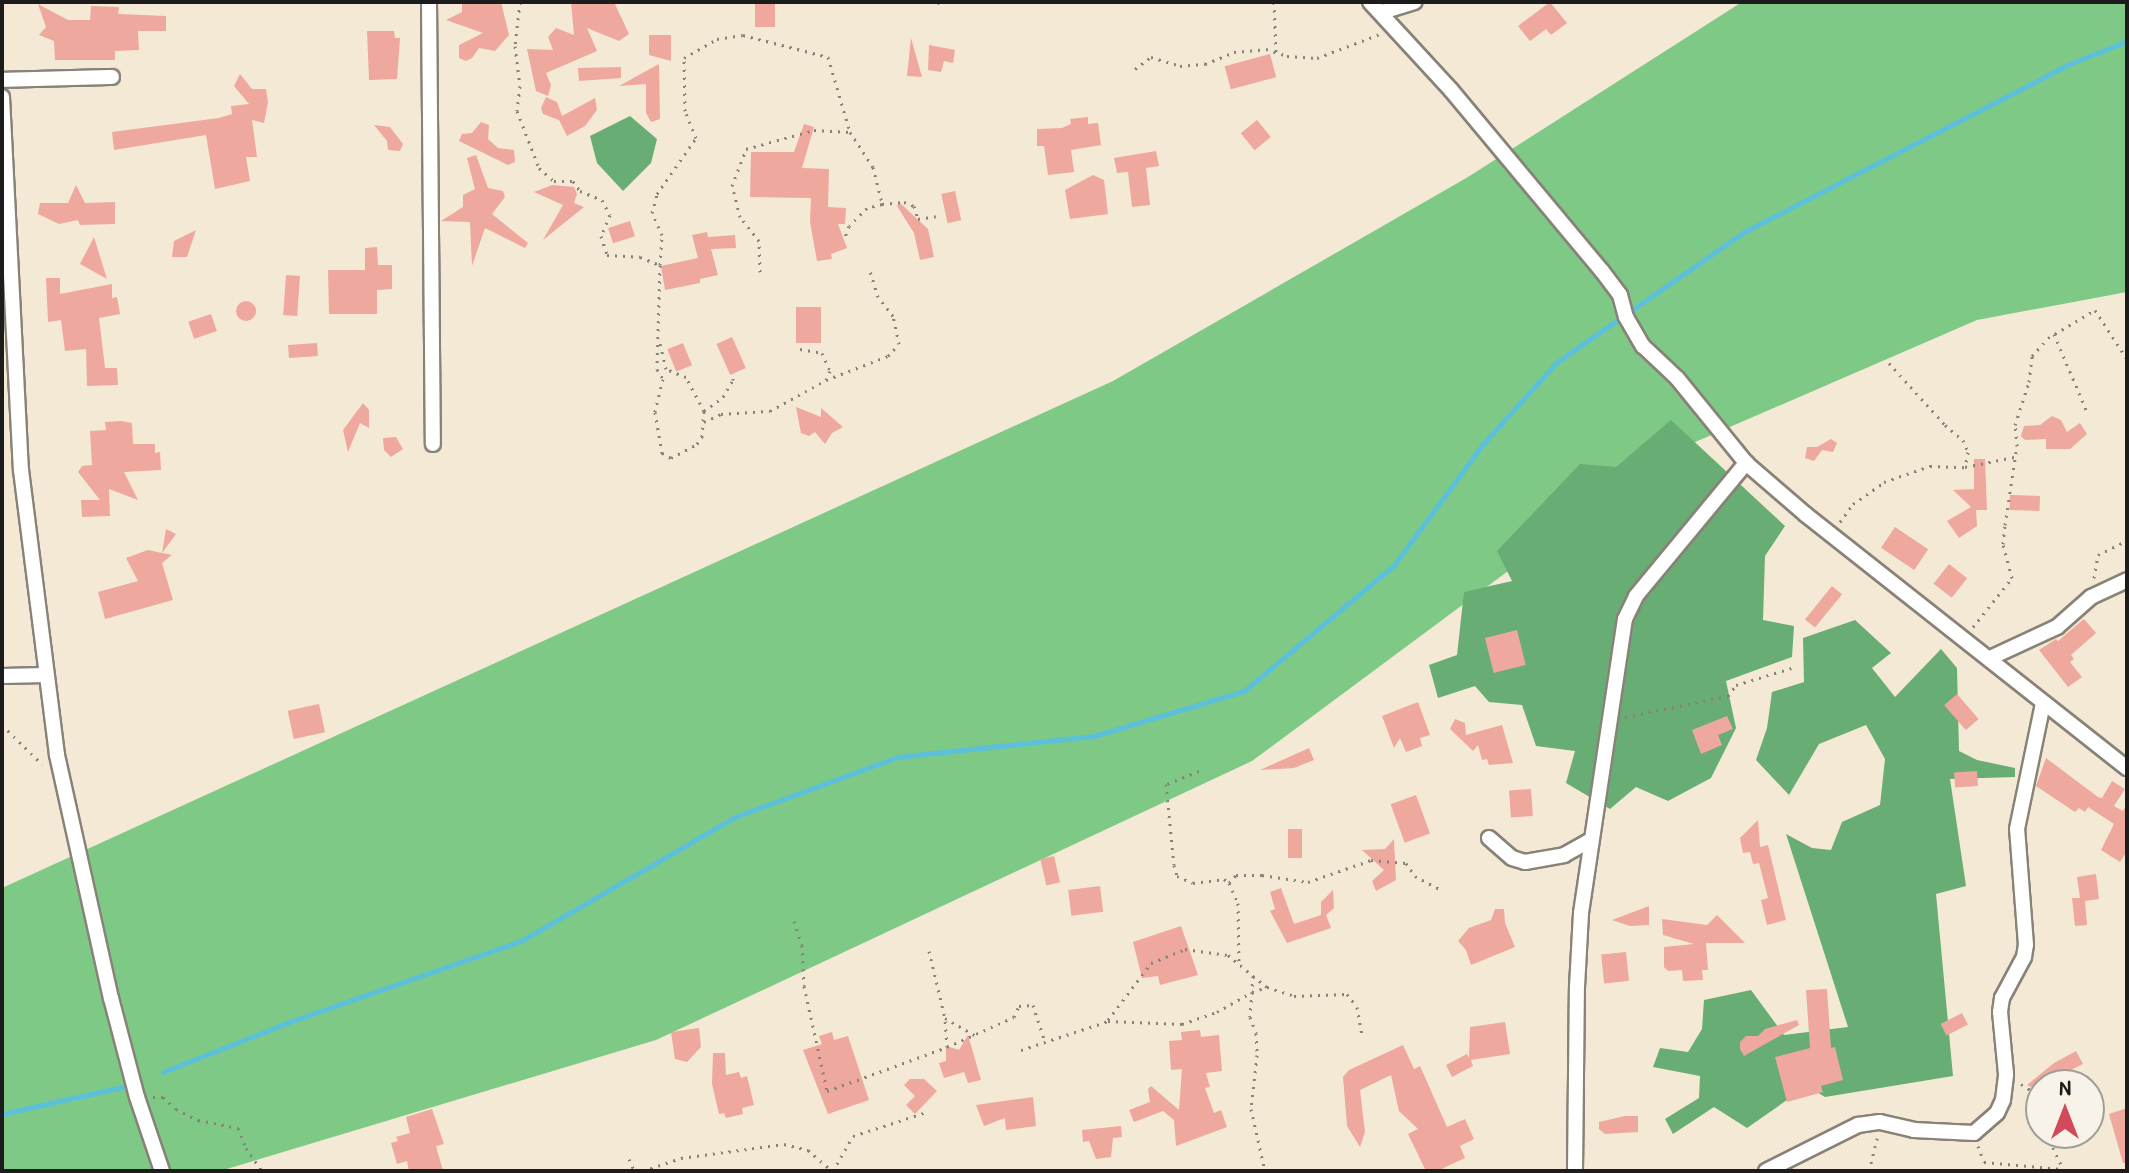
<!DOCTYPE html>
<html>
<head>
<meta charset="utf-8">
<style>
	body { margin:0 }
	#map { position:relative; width:2129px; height:1173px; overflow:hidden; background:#f4e9d4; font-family:"Patrick Hand",sans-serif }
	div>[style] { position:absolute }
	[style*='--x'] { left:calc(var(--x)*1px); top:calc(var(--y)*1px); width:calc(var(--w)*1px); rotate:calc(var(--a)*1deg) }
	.green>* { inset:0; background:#7fc987 }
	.forest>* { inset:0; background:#67ad74 }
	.stream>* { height:5px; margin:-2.5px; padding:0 2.5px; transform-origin:2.5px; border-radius:2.5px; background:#5cc0da }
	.building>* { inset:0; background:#eea89e; transform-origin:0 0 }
	.round { border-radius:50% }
	.path>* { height:3px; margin-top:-1.5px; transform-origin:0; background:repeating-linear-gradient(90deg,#888278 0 2px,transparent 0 8px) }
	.roads { filter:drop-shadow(2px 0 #888278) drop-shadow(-2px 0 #888278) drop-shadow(0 2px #888278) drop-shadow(0 -2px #888278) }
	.street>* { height:14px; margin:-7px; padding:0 7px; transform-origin:7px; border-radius:7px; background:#fff }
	span { translate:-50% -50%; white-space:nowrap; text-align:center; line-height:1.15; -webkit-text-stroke:6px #f7f3e8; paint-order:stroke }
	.frame { position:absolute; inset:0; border:4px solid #1c1c1c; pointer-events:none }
	.north { position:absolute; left:2025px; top:1069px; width:80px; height:80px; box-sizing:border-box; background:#f7f3e8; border:2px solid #9f9d96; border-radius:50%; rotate:0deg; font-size:22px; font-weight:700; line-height:32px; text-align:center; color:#1c1c1c }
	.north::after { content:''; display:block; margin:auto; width:28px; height:36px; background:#d1495b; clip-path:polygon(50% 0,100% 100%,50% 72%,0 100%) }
</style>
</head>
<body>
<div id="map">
	<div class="green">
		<i style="clip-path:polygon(1742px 2px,2127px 2px,2127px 292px,1977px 320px,1663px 456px,1252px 761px,656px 1040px,220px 1171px,2px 1171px,2px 888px,1113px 381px,1468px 177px)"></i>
	</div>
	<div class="forest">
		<i style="clip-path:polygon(630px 116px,657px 139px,651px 163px,623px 191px,597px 163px,590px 136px)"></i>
		<i style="clip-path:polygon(1671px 420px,1785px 526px,1765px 556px,1763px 620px,1794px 626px,1792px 657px,1726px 681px,1736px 728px,1711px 778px,1668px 801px,1636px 787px,1610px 809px,1566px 783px,1575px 751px,1536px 746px,1522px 705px,1489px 702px,1475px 686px,1438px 698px,1429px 665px,1457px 655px,1464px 592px,1512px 581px,1497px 551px,1580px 464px,1616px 467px)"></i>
		<i style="clip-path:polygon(1855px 620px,1891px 653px,1872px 668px,1895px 697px,1941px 649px,1957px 668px,1959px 751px,1977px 760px,2015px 768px,2015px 777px,1950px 779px,1966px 886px,1936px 894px,1953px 1076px,1825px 1097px,1807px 1086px,1747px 1128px,1714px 1107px,1673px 1134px,1665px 1119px,1699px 1098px,1700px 1076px,1653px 1067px,1660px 1048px,1688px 1052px,1702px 1029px,1704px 1000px,1751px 990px,1784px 1035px,1848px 1027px,1786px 834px,1812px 848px,1831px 850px,1842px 822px,1880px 805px,1885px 759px,1866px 725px,1819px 744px,1789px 795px,1756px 760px,1767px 728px,1772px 692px,1804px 682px,1803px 638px)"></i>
	</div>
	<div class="stream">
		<i style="--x:163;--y:1072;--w:139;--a:-21.6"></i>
		<i style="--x:292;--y:1021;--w:243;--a:-19.3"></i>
		<i style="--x:521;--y:941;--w:247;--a:-30.1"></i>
		<i style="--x:735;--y:817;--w:173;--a:-20.3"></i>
		<i style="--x:897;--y:757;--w:198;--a:-6.1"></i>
		<i style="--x:1094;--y:736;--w:157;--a:-16.7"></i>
		<i style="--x:1244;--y:691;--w:196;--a:-40"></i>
		<i style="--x:1394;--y:565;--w:149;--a:-53.7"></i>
		<i style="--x:1482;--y:445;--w:112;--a:-47.9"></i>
		<i style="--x:1557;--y:362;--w:228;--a:-34.8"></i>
		<i style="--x:1744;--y:232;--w:364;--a:-27.3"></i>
		<i style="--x:2067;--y:65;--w:65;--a:-21.8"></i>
		<i style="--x:2;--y:1114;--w:132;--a:-12.7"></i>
	</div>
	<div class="building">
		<i style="clip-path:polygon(462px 2px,501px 2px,509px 35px,495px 51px,479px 48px,472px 58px,466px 61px,459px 58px,459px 45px,483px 33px,446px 20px,462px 12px)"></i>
		<i style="clip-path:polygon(571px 2px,614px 2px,629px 34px,619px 41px,587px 28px,597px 51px,546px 73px,551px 85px,548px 96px,536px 91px,527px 49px,553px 50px,548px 37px,556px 28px,574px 35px)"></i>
		<i style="left:755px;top:2px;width:20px;height:25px"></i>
		<i style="clip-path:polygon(1550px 2px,1567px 23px,1551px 35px,1546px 29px,1530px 41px,1518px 26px)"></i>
		<i style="clip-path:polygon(38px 4px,68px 20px,90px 20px,91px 6px,119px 7px,118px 14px,166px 16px,166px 31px,138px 31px,139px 50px,115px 51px,115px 60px,55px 60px,54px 41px,39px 35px,46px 27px)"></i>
		<i style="clip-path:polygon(367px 31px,394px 31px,395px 38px,400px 38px,397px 79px,369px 80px)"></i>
		<i style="clip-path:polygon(649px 35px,671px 35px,671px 61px,649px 55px)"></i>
		<i style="clip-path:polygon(911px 38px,922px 77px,907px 76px)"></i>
		<i style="clip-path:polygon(929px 45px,955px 50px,953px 63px,944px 61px,941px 72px,928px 70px)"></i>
		<i style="left:1270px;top:54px;width:24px;height:47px;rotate:75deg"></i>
		<i style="clip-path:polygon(659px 64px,660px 119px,651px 122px,646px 113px,646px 84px,619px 86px)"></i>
		<i style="clip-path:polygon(621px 67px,621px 78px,579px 81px,578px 68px)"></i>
		<i style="clip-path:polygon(240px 74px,252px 89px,266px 89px,268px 102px,264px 123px,252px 120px,257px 157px,246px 157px,250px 181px,215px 189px,206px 135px,114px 150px,112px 132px,219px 118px,232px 114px,231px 106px,249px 104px,234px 86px)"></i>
		<i style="clip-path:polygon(546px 97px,557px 102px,562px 116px,595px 98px,597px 110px,585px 126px,567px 136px,559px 120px,543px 114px,541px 108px)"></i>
		<i style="clip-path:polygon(1088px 117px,1088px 124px,1098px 123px,1101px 145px,1071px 150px,1074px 172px,1048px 175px,1044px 146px,1037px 146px,1037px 129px,1062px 128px,1071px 124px,1070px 119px)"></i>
		<i style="left:1257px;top:120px;width:22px;height:21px;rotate:51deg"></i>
		<i style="clip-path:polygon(481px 122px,489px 125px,488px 139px,498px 148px,514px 150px,515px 162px,508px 165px,459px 141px,462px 134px,472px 133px)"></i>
		<i style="clip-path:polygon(804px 124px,814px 127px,802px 168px,829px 169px,828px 207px,846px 208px,845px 224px,838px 224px,847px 248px,831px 254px,832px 259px,817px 261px,810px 222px,811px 198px,750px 197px,751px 152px,794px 152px)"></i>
		<i style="clip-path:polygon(374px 125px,390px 127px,403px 144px,400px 151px,388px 150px,387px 141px)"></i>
		<i style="clip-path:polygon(1156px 151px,1159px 166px,1146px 168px,1150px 205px,1132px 207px,1128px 172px,1117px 173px,1114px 158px)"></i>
		<i style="clip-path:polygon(476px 155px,488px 188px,503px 191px,505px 197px,492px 214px,528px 243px,525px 248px,485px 228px,472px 266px,470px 222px,441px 221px,463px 207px,463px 195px,475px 189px,467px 158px)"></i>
		<i style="clip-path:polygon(1093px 175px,1104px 180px,1108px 214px,1070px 219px,1065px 190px)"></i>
		<i style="clip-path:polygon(76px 185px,85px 203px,115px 202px,115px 224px,80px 225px,78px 220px,59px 224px,38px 214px,40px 203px,68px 203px)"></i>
		<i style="clip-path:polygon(552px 185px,574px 187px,577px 194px,574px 203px,584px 207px,543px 240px,563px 205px,534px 192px)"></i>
		<i style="left:955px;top:191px;width:30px;height:14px;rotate:78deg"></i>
		<i style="clip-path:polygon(900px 203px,928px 229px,934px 257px,920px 260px,914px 233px,897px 206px)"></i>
		<i style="left:630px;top:221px;width:16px;height:23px;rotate:72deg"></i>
		<i style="clip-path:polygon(196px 230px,187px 257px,172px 257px,174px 241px)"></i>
		<i style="clip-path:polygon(707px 232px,708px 237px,735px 235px,736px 248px,711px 249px,718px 275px,700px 279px,700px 283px,665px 290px,661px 266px,698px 258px,692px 235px)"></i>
		<i style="clip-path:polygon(94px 237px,107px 279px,80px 264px)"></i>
		<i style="clip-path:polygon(377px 247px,378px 265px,392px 265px,392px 289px,377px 290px,377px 314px,329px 314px,328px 270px,365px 270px,365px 248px)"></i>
		<i style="left:286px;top:275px;width:14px;height:40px;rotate:4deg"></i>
		<i style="clip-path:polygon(46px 278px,60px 278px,60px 294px,112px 284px,112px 298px,117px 297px,120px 314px,99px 318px,105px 368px,117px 368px,118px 385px,87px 386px,86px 349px,65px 351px,61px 320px,48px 322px)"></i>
		<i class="round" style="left:236px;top:301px;width:20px;height:20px"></i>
		<i style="left:796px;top:307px;width:25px;height:36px"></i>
		<i style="left:211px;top:314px;width:18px;height:24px;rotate:71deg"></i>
		<i style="left:732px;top:337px;width:34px;height:17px;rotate:66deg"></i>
		<i style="left:317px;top:343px;width:13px;height:29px;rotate:86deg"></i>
		<i style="left:683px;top:343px;width:24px;height:17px;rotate:68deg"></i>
		<i style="clip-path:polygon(363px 403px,369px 410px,369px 428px,360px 423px,348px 452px,343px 430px)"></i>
		<i style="clip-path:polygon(796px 407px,821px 417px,821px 408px,843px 427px,832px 433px,825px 444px,815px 432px,809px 436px,801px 433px)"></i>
		<i style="clip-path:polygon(2052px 416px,2061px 420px,2067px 432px,2080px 423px,2087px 434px,2070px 449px,2046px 449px,2046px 439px,2025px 440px,2021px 436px,2024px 426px,2040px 425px)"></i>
		<i style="clip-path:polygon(121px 421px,132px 423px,133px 444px,155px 444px,155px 453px,160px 452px,161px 470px,124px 472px,138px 500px,109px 489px,110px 516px,82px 517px,81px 500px,100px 500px,78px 472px,82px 466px,92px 465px,90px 431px,106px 430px,105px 422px)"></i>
		<i style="clip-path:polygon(396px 437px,403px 449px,391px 457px,384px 450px,383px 438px)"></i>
		<i style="clip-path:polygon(1831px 439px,1837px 443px,1833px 452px,1822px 450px,1814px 461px,1805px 458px,1807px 447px,1817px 447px)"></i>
		<i style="clip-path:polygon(1974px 459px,1985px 459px,1987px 510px,1976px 510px,1977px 526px,1959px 538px,1947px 521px,1971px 507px,1953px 490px,1974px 489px)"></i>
		<i style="left:2010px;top:495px;width:30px;height:15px;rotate:2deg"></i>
		<i style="left:1895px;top:527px;width:40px;height:25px;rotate:34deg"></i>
		<i style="clip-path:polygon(166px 529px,176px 534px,162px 553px,172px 555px,162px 563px,173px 600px,105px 619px,98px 592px,138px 581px,126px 558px,148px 550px,162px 553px)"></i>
		<i style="left:1949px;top:564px;width:23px;height:25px;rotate:38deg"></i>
		<i style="left:1832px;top:586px;width:13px;height:43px;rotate:39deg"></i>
		<i style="clip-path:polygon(2084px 619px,2096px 633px,2071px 655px,2074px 659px,2070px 662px,2082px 677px,2068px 687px,2039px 650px,2056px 639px,2058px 641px)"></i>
		<i style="left:1517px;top:630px;width:36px;height:33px;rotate:76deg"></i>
		<i style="left:1957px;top:694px;width:33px;height:17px;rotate:49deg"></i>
		<i style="clip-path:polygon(1418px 702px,1430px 735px,1420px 738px,1422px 746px,1406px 752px,1400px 738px,1394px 748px,1382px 716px)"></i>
		<i style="left:319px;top:704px;width:29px;height:32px;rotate:78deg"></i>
		<i style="clip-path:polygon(1727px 716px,1733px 729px,1718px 735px,1722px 745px,1701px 754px,1692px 730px)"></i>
		<i style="clip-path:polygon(1455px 719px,1465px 723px,1466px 735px,1502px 725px,1513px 763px,1489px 765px,1487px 759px,1482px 760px,1478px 745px,1473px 751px,1450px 729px)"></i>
		<i style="clip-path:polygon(1309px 748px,1314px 760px,1294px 768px,1260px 770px)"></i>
		<i style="clip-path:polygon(2046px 758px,2098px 797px,2102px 798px,2112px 781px,2125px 789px,2114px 806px,2123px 811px,2127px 804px,2127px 851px,2120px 862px,2101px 850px,2114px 824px,2088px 807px,2085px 812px,2079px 808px,2075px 812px,2036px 786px)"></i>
		<i style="left:1977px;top:771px;width:15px;height:23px;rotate:86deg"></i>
		<i style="left:1531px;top:789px;width:27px;height:22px;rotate:86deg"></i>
		<i style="left:1416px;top:795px;width:41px;height:27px;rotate:70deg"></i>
		<i style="clip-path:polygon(1758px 820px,1760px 847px,1768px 845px,1786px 920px,1767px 925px,1761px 900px,1768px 898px,1759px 863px,1753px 864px,1750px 852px,1743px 853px,1740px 838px)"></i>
		<i style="left:1288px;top:829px;width:14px;height:29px"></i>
		<i style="clip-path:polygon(1394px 839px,1396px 880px,1376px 891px,1372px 881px,1384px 870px,1362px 850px,1385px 849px)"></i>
		<i style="left:1054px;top:856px;width:27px;height:14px;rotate:77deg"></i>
		<i style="clip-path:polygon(2096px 874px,2099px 899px,2085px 901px,2087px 925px,2075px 926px,2072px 898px,2080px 898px,2077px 877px)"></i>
		<i style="left:1100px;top:886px;width:26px;height:32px;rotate:83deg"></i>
		<i style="clip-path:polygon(1281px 888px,1294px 924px,1321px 915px,1321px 902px,1333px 890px,1334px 908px,1326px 915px,1331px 928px,1287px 943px,1270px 911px,1275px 909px,1270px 892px)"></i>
		<i style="clip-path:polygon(1649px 906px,1649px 925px,1630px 926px,1612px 920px)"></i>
		<i style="clip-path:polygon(1495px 909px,1504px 909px,1505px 923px,1515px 947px,1471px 965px,1466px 950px,1458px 941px,1469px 928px,1491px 920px)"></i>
		<i style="clip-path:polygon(1717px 915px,1745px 943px,1706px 943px,1708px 970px,1702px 970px,1703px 980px,1683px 981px,1682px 970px,1668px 971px,1664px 967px,1664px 947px,1694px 944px,1663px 935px,1662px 919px,1707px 925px)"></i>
		<i style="clip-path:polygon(1181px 926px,1198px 975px,1160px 985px,1158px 976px,1142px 978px,1133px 942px)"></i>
		<i style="left:1626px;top:952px;width:29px;height:25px;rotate:84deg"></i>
		<i style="clip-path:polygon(1827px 989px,1831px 1048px,1835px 1047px,1843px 1080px,1821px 1086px,1823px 1092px,1787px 1102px,1775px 1057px,1810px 1048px,1806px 990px)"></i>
		<i style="left:1962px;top:1013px;width:13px;height:24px;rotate:63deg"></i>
		<i style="clip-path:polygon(1797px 1020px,1799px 1025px,1744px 1056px,1740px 1049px,1740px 1042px,1746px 1036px,1758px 1036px,1765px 1029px)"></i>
		<i style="clip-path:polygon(1505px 1022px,1510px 1054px,1471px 1060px,1473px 1066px,1452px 1077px,1446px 1065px,1467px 1054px,1469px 1058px,1470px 1027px)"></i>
		<i style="clip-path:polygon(699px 1028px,701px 1047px,687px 1062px,675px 1059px,671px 1032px)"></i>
		<i style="clip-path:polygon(1200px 1030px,1201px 1037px,1219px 1035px,1222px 1071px,1206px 1073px,1210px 1087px,1205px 1088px,1214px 1113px,1221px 1110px,1227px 1127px,1176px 1146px,1174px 1120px,1163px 1111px,1134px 1122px,1129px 1110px,1150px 1102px,1148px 1089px,1151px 1086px,1179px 1110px,1182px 1069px,1171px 1070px,1169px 1041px,1182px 1040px,1181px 1032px)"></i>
		<i style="clip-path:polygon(832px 1032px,834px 1040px,848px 1036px,869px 1100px,828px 1114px,803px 1050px,822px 1044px,819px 1036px)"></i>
		<i style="clip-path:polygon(968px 1035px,981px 1080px,968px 1083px,964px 1072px,944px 1078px,939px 1063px,946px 1061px,946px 1046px,959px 1050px)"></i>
		<i style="clip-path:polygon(1403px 1045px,1414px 1069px,1420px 1066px,1447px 1127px,1465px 1119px,1474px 1139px,1460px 1146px,1465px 1158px,1437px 1171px,1426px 1171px,1408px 1134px,1418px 1129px,1399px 1111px,1391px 1075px,1360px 1090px,1365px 1132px,1360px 1147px,1347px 1126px,1343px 1077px,1349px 1070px)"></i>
		<i style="clip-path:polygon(2076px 1051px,2083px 1064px,2057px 1077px,2063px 1085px,2041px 1085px,2035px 1089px,2027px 1085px,2054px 1063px)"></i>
		<i style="clip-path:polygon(713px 1053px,725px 1053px,726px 1075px,739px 1072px,741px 1078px,747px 1076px,754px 1105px,742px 1108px,743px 1114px,726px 1118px,724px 1113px,719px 1114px,712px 1084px)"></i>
		<i style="clip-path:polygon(910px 1079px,924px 1079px,937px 1091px,915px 1114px,906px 1105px,915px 1096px,904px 1085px)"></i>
		<i style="clip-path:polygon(1033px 1097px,1036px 1126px,1006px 1130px,1005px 1118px,984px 1126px,976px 1105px)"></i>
		<i style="clip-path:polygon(2127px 1108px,2127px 1163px,2123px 1163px,2109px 1114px)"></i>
		<i style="clip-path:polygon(432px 1109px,444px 1144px,436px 1146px,443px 1171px,409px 1171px,407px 1161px,397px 1164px,391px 1143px,398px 1141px,396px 1137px,410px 1133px,406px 1117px)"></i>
		<i style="clip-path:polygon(1625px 1116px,1638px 1116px,1638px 1132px,1605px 1134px,1599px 1129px,1599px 1122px)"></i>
		<i style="clip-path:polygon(1121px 1126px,1122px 1137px,1113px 1138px,1111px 1157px,1096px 1159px,1089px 1141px,1083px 1142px,1082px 1130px)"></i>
	</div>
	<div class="path">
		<i style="--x:520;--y:2;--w:44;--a:96.5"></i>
		<i style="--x:515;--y:46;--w:40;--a:82.9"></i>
		<i style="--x:520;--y:86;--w:25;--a:97"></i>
		<i style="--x:517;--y:111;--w:61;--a:68.9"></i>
		<i style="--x:539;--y:168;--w:20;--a:41"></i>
		<i style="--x:554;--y:181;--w:19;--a:0"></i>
		<i style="--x:573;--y:181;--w:12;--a:55"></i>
		<i style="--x:580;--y:191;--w:24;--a:22"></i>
		<i style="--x:602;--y:200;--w:17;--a:62"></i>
		<i style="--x:610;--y:215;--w:23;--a:113"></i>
		<i style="--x:601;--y:236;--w:20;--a:72"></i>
		<i style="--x:607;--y:255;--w:33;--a:3"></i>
		<i style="--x:640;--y:257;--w:22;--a:22"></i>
		<i style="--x:660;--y:265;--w:104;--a:91.7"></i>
		<i style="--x:657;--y:369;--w:12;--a:59"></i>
		<i style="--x:663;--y:379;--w:34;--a:104"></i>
		<i style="--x:655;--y:412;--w:42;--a:80.3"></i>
		<i style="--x:662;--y:453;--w:10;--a:29"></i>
		<i style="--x:671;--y:458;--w:30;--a:-28"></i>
		<i style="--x:697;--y:444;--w:9;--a:-54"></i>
		<i style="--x:702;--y:437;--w:26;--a:-86"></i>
		<i style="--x:704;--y:411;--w:38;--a:-118"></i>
		<i style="--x:686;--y:377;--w:22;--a:-158"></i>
		<i style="--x:666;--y:369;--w:28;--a:-103"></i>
		<i style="--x:938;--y:2;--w:5;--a:53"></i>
		<i style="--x:1274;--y:2;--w:50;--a:87.7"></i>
		<i style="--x:1135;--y:69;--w:20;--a:-37"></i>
		<i style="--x:1151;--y:57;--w:30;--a:17"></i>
		<i style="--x:1180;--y:66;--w:25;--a:-5"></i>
		<i style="--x:1205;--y:64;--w:31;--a:-22"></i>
		<i style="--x:1234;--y:52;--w:32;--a:-5"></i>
		<i style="--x:1266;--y:49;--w:22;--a:18"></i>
		<i style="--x:1287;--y:56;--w:30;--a:4"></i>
		<i style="--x:1317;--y:58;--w:67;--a:-20.9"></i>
		<i style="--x:882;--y:204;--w:22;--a:-5"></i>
		<i style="--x:904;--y:202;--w:11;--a:22"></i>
		<i style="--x:914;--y:206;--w:14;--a:73"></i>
		<i style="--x:918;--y:219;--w:18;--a:-9"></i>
		<i style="--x:660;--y:265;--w:30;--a:-86"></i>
		<i style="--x:662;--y:235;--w:24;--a:-114"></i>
		<i style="--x:652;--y:213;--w:20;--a:-75"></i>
		<i style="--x:657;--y:194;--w:68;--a:-55.1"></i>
		<i style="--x:696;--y:138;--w:29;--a:-112"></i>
		<i style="--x:685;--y:111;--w:53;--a:-91.1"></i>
		<i style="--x:684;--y:58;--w:38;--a:-30"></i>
		<i style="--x:717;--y:39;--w:26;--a:-9"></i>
		<i style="--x:743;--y:35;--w:88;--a:14.5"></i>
		<i style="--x:828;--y:57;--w:78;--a:73.7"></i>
		<i style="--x:850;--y:132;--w:42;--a:56.7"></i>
		<i style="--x:873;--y:167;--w:38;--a:76"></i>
		<i style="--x:882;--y:204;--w:16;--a:165"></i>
		<i style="--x:867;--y:208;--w:25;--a:135"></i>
		<i style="--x:849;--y:226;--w:12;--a:110"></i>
		<i style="--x:760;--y:272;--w:31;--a:-92"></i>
		<i style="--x:759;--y:241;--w:31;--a:-128"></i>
		<i style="--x:740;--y:217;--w:32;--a:-104"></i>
		<i style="--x:732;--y:186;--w:40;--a:-69"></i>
		<i style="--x:746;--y:149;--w:71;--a:-15.6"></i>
		<i style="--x:814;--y:130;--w:36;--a:3"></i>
		<i style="--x:2054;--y:334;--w:87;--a:67"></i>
		<i style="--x:800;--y:349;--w:22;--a:10"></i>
		<i style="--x:822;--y:353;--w:20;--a:66"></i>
		<i style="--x:830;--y:371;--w:10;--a:114"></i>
		<i style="--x:1889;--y:363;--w:84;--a:47.9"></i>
		<i style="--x:1945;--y:425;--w:23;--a:40"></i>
		<i style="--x:1963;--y:440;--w:13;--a:67"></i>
		<i style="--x:1968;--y:452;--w:15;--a:101"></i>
		<i style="--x:704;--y:411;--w:24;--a:-36"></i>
		<i style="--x:723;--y:397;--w:20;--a:-60"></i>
		<i style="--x:733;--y:380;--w:5;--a:-90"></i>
		<i style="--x:704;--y:422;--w:19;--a:-25"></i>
		<i style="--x:721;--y:414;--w:49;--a:-3.5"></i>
		<i style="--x:770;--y:411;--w:64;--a:-29"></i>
		<i style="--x:826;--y:380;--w:66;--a:-21.2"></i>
		<i style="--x:888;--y:356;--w:16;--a:-47"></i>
		<i style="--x:899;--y:344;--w:29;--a:-102"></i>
		<i style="--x:893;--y:316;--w:24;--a:-128"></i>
		<i style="--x:878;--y:297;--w:28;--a:-107"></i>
		<i style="--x:1840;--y:522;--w:22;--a:-54"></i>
		<i style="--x:1853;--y:504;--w:38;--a:-35"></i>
		<i style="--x:1884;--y:482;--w:49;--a:-19.2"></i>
		<i style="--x:1930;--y:466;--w:35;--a:2"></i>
		<i style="--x:1965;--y:467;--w:50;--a:-11.5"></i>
		<i style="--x:2094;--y:578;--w:23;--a:-80"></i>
		<i style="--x:2098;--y:555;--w:33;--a:-27"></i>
		<i style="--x:1973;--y:627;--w:63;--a:-51.5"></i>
		<i style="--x:2012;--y:578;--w:35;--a:-105"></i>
		<i style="--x:2003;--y:544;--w:19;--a:-84"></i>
		<i style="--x:2005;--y:525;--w:80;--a:-81.4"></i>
		<i style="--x:2017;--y:446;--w:21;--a:-95"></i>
		<i style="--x:2015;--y:425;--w:45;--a:-72"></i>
		<i style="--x:2029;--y:382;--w:26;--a:-83"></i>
		<i style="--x:2032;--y:356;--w:24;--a:-48"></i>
		<i style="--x:2048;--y:338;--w:55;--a:-30.8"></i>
		<i style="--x:2095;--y:310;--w:59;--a:56.9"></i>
		<i style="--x:1625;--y:717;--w:105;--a:-11.5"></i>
		<i style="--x:1728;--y:696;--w:14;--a:-54"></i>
		<i style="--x:1736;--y:685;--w:62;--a:-17"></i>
		<i style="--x:2;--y:725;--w:56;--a:44.3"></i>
		<i style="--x:1199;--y:771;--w:35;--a:158"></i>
		<i style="--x:1166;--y:784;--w:81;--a:84.4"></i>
		<i style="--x:1174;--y:865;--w:11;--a:75"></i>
		<i style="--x:1177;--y:876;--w:17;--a:24"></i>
		<i style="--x:1193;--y:883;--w:31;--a:-7"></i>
		<i style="--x:1224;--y:879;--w:6;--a:39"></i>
		<i style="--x:1229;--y:883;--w:22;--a:66"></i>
		<i style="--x:1238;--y:903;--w:61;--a:89.1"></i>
		<i style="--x:1229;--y:883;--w:11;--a:-49"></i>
		<i style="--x:1236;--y:875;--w:26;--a:0"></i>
		<i style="--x:1262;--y:875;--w:47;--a:8.7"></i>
		<i style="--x:1308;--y:882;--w:67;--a:-19.2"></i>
		<i style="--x:1371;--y:860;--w:35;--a:5"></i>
		<i style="--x:1406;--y:863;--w:16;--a:55"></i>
		<i style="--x:1415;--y:876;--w:30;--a:28"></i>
		<i style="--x:794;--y:921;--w:25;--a:72"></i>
		<i style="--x:802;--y:945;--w:41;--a:87.2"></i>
		<i style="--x:804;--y:986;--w:107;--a:77.6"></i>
		<i style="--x:827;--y:1091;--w:128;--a:-20.1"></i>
		<i style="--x:947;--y:1047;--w:29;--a:-94"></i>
		<i style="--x:929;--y:951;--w:69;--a:76.6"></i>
		<i style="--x:945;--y:1018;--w:34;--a:30"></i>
		<i style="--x:1267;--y:987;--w:28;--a:18"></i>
		<i style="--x:1294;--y:996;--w:53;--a:-2.2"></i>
		<i style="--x:1347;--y:994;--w:16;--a:52"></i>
		<i style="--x:1357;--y:1007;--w:27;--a:80"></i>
		<i style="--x:1108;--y:1020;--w:71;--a:-53"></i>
		<i style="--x:1151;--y:963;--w:37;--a:-22"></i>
		<i style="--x:1185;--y:949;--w:43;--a:7.9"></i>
		<i style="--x:1228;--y:955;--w:33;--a:40"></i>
		<i style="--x:947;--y:1047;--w:73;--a:-24.1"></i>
		<i style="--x:1014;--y:1017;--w:12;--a:-66"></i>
		<i style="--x:1019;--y:1006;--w:14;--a:-4"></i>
		<i style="--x:1033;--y:1005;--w:39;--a:72"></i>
		<i style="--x:1021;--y:1050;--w:92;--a:-18.4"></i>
		<i style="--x:1108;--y:1021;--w:74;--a:2.3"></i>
		<i style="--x:1182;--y:1024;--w:37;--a:-19"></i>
		<i style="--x:1217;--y:1012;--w:40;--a:-29.7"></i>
		<i style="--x:1252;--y:992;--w:16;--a:-18"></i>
		<i style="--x:1267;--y:987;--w:18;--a:-142"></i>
		<i style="--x:1253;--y:976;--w:16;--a:94"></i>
		<i style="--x:1252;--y:992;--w:25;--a:95"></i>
		<i style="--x:1250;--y:1017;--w:17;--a:69"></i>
		<i style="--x:1256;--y:1033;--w:22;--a:87"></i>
		<i style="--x:1257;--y:1055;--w:54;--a:96.3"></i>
		<i style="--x:1251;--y:1109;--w:64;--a:77.3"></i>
		<i style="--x:2021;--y:1084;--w:13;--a:32"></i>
		<i style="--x:2032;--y:1091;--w:30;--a:73"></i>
		<i style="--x:153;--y:1097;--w:10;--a:0"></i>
		<i style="--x:163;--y:1097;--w:18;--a:43"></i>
		<i style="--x:176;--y:1109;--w:25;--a:27"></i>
		<i style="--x:198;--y:1120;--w:41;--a:11.3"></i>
		<i style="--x:238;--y:1128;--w:22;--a:68"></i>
		<i style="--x:246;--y:1148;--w:28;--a:55"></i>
		<i style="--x:2046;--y:1133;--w:42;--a:64.7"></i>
		<i style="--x:1978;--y:1146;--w:17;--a:69"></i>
		<i style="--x:1984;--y:1162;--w:78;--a:5.1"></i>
		<i style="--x:629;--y:1159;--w:12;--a:66"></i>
		<i style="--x:634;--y:1170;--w:9;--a:0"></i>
		<i style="--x:643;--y:1171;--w:40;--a:-18.9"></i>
		<i style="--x:681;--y:1158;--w:104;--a:-7.7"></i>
		<i style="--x:784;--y:1144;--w:25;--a:14"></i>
		<i style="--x:808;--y:1150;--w:32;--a:41"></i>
		<i style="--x:833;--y:1171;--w:40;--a:-60.3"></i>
		<i style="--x:853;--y:1136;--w:78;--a:-18"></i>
		<i style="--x:1869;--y:1171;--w:34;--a:-76"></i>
	</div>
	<div class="roads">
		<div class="street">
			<i style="--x:429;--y:2;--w:442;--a:89.5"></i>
			<i style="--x:1370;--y:2;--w:120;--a:47.4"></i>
			<i style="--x:1451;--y:90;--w:236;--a:50.2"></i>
			<i style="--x:1602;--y:271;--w:30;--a:53"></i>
			<i style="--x:1620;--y:295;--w:23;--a:75"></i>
			<i style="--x:1626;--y:317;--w:34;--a:60"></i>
			<i style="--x:1643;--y:346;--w:47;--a:43.3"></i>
			<i style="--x:1677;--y:378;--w:109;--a:50.9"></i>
			<i style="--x:1746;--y:463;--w:78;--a:40.8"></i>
			<i style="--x:1805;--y:514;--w:410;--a:38.3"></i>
			<i style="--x:1382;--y:12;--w:34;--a:-17"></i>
			<i style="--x:2;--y:80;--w:110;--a:-1.6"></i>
			<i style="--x:2;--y:97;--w:373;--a:87.1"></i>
			<i style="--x:21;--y:470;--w:287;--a:82.8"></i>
			<i style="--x:57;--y:755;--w:249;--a:77.5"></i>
			<i style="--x:111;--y:998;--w:102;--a:75.3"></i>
			<i style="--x:137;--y:1097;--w:78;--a:71.3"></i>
			<i style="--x:1990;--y:658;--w:74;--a:-24.8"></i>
			<i style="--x:2057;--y:627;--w:45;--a:-41.4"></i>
			<i style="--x:2091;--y:597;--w:40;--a:-25"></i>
			<i style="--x:2;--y:676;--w:44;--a:-1.3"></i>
			<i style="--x:1489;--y:838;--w:30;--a:41"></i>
			<i style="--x:1512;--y:858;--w:14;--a:17"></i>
			<i style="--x:1525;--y:862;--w:40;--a:-10"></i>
			<i style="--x:1564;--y:855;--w:31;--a:-29"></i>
			<i style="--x:1575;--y:1171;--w:184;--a:-89.4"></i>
			<i style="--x:1577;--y:987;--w:74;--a:-86.9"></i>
			<i style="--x:1581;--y:913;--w:297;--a:-81.5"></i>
			<i style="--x:1625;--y:619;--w:25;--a:-64"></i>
			<i style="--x:1636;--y:596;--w:173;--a:-50.4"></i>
			<i style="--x:1766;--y:1171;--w:103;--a:-26.6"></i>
			<i style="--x:1858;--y:1125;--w:22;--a:-8"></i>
			<i style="--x:1880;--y:1122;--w:35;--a:13"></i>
			<i style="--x:1914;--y:1130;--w:60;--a:2.9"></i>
			<i style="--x:1974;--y:1133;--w:30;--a:-41"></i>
			<i style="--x:1997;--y:1113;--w:14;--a:-65"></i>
			<i style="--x:2003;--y:1100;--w:26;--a:-83"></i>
			<i style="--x:2006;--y:1074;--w:62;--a:-95.5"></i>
			<i style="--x:2000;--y:1012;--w:14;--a:-82"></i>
			<i style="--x:2002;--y:998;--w:47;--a:-61.8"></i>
			<i style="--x:2024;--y:957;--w:12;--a:-81"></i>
			<i style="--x:2026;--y:945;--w:116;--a:-94.4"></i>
			<i style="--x:2017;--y:829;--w:129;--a:-78.3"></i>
		</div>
	</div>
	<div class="frame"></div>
	<div class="north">N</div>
</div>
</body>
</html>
